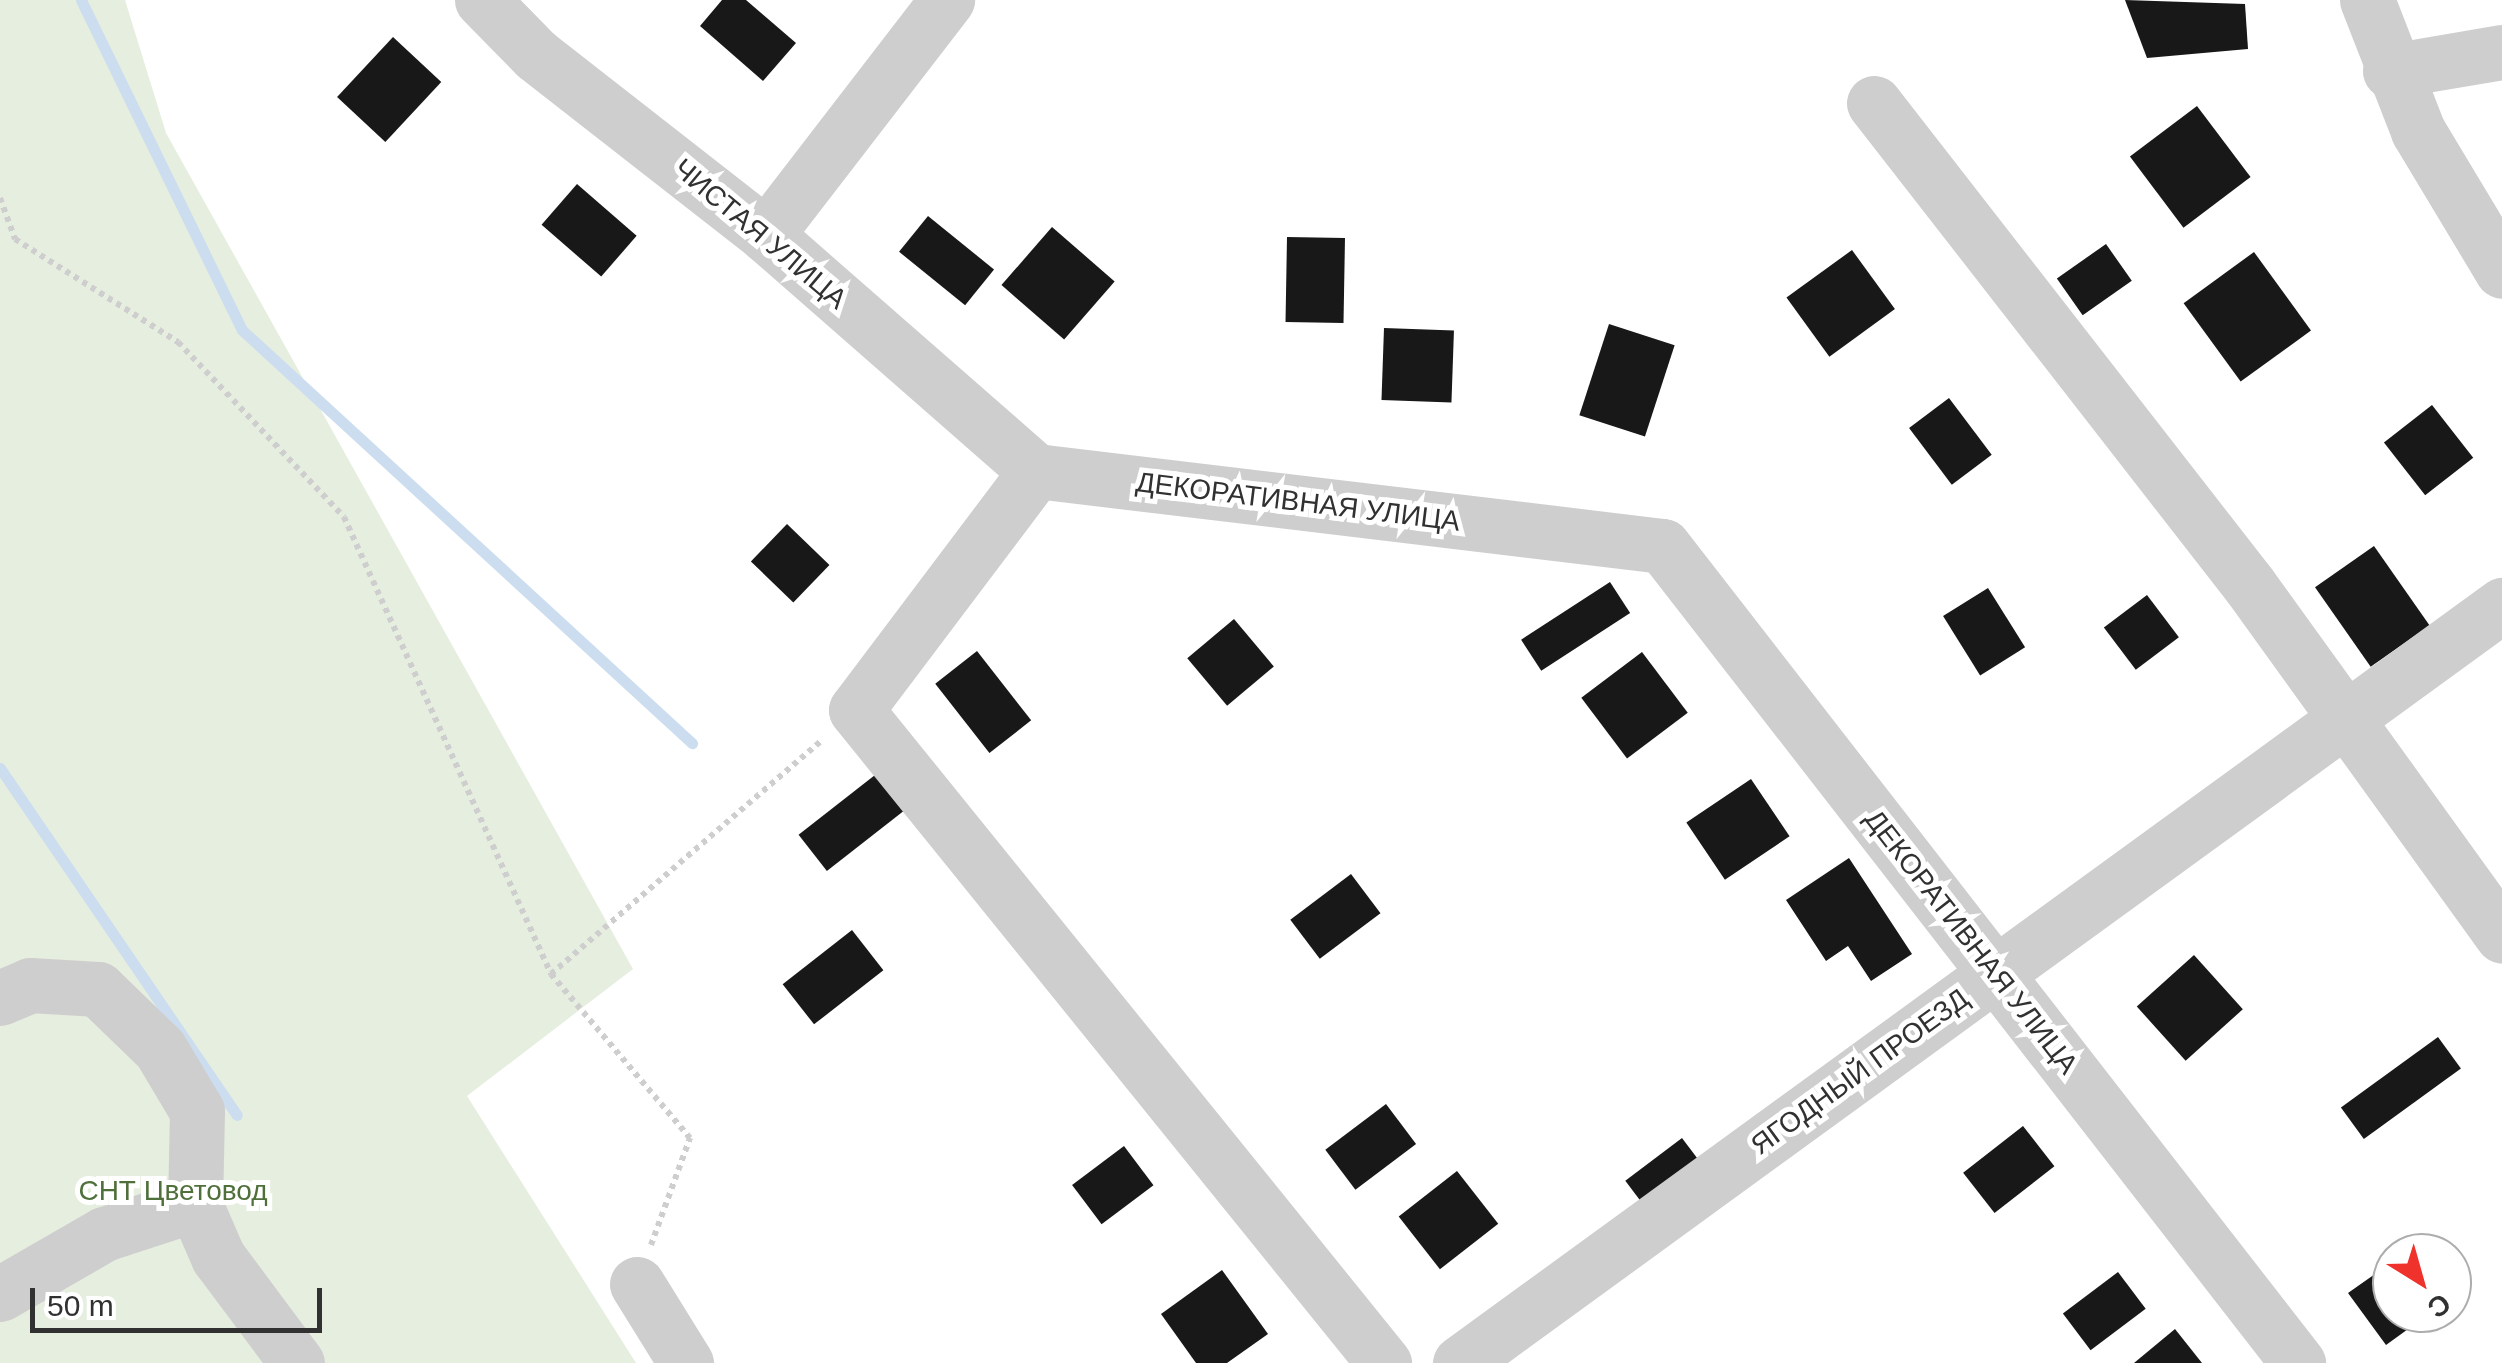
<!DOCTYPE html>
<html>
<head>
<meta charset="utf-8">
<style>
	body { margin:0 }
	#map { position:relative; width:2502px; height:1363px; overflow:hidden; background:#fff; font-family:Helvetica,sans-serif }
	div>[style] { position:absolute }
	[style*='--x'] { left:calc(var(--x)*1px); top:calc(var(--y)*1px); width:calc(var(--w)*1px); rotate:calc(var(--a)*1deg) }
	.green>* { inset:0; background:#e6eedf }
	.stream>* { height:11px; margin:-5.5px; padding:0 5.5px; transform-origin:5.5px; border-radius:5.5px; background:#cbddef }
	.building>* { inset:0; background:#181818; transform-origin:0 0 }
	.path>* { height:6px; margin-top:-3px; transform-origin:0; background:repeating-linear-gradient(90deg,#cecece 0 5px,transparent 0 10px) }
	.minor>* { height:55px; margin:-27.5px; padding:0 27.5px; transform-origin:27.5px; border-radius:27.5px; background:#cecece }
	span { translate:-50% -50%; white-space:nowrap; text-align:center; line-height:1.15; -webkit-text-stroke:10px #fff; paint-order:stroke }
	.street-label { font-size:28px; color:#313131 }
	.park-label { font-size:28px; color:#4f703b }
	.north { position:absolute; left:2372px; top:1233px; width:100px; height:100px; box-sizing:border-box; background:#fff; border:2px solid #adadad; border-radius:50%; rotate:143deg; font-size:28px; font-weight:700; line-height:40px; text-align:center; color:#313131 }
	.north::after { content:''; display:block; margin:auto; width:35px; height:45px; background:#ef322c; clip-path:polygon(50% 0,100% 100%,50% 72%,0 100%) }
	.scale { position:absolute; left:30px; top:1288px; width:292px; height:45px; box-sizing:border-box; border:5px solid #313131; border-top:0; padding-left:12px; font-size:30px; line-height:35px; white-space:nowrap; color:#313131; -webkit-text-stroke:8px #fff; paint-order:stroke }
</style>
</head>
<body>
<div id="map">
	<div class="green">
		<i style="clip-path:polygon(0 0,125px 0,166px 133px,633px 969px,467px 1096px,636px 1363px,0 1363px)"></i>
	</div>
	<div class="stream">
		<i style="--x:81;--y:0;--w:367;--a:64"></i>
		<i style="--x:242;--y:330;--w:611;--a:42.55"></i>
		<i style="--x:0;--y:768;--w:420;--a:55.7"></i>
	</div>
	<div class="building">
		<i style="clip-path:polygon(722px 0,746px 0,796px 43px,763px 81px,700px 26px)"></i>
		<i style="clip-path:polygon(2125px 0,2245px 4px,2248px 49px,2147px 58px)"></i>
		<i style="left:393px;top:37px;width:66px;height:82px;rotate:43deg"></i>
		<i style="left:2197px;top:106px;width:89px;height:84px;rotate:53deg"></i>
		<i style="left:577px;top:184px;width:79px;height:54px;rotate:41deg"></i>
		<i style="left:928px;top:216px;width:85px;height:46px;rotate:39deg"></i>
		<i style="left:1052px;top:227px;width:83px;height:77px;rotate:41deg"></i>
		<i style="left:1287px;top:237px;width:58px;height:85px;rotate:1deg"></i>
		<i style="left:2106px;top:244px;width:45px;height:60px;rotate:55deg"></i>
		<i style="left:1852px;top:250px;width:73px;height:81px;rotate:54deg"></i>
		<i style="left:2254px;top:252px;width:97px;height:87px;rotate:54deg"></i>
		<i style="left:1609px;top:324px;width:69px;height:96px;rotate:18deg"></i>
		<i style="left:1384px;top:328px;width:70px;height:72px;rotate:2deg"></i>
		<i style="left:1949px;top:398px;width:71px;height:50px;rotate:53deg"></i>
		<i style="left:2432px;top:405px;width:67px;height:61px;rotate:52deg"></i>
		<i style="left:787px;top:524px;width:59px;height:52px;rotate:44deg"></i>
		<i style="left:2374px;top:546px;width:97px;height:72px;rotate:55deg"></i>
		<i style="left:1610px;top:582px;width:37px;height:106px;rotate:57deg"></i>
		<i style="left:1988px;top:588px;width:70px;height:53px;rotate:58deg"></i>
		<i style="left:2147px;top:595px;width:53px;height:54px;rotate:53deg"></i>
		<i style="left:1234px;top:619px;width:62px;height:61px;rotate:50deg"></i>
		<i style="left:977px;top:651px;width:88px;height:53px;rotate:52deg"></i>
		<i style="left:1642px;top:652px;width:76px;height:76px;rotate:53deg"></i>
		<i style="left:875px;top:775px;width:46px;height:97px;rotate:52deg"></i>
		<i style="left:1751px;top:779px;width:69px;height:78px;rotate:56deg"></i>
		<i style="clip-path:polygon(1849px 858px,1912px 954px,1871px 981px,1848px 946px,1826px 961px,1786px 900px)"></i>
		<i style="left:1351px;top:874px;width:49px;height:76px;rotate:53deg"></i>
		<i style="left:852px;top:930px;width:51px;height:88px;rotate:52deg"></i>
		<i style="left:2194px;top:955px;width:73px;height:77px;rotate:48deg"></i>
		<i style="left:2438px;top:1037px;width:39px;height:120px;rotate:54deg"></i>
		<i style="left:1386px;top:1104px;width:50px;height:76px;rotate:53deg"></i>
		<i style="left:2023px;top:1126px;width:51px;height:76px;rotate:52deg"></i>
		<i style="left:1682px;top:1138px;width:41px;height:71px;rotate:53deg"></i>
		<i style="left:1124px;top:1146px;width:49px;height:65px;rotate:53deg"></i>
		<i style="left:1457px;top:1171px;width:67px;height:74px;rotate:52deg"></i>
		<i style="clip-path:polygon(2385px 1267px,2392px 1313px,2422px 1319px,2386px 1345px,2348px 1293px)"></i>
		<i style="clip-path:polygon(1222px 1270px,1268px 1334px,1227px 1363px,1196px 1363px,1161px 1314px)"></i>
		<i style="left:2118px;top:1272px;width:46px;height:69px;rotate:53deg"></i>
		<i style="clip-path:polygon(2175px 1329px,2202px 1363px,2134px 1363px)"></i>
	</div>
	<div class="path">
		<i style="--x:0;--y:198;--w:44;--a:69.9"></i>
		<i style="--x:15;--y:239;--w:193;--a:32.3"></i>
		<i style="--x:178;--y:342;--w:241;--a:46.5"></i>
		<i style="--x:344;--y:517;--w:502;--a:65.63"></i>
		<i style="--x:651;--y:1245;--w:114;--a:-70"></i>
		<i style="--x:690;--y:1138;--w:215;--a:-130.3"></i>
		<i style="--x:551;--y:974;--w:359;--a:-40.8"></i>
	</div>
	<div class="minor">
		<i style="--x:482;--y:0;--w:77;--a:45.5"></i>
		<i style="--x:536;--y:55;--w:292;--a:38"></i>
		<i style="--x:766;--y:235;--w:359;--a:41.2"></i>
		<i style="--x:2367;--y:0;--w:141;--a:68.7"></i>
		<i style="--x:2418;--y:131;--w:163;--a:59"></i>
		<i style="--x:2390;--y:71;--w:114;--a:-9.6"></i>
		<i style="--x:1874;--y:103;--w:612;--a:52.1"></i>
		<i style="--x:2250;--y:586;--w:431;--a:54.2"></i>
		<i style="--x:766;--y:235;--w:297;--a:-52.4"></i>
		<i style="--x:1036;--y:471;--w:631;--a:6.82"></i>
		<i style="--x:1663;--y:546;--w:1035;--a:52.14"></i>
		<i style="--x:1036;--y:471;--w:299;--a:127"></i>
		<i style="--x:856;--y:710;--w:840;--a:51.04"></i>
		<i style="--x:0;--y:998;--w:33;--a:-23"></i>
		<i style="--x:30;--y:985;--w:68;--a:3.4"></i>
		<i style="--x:98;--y:989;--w:86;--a:44.1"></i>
		<i style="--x:160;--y:1049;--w:72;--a:59.2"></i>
		<i style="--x:197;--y:1111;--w:93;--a:91.2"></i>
		<i style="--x:195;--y:1204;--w:58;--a:66.5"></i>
		<i style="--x:218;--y:1257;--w:132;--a:53.3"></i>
		<i style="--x:637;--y:1284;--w:93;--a:58.2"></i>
		<i style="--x:0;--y:1294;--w:120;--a:-30"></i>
		<i style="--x:104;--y:1234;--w:96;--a:-18.2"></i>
		<i style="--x:1460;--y:1363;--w:1289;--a:-36.03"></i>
	</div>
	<div class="street-label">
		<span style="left:760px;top:234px;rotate:40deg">ЧИСТАЯ УЛИЦА</span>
		<span style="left:1298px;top:502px;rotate:7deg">ДЕКОРАТИВНАЯ УЛИЦА</span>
		<span style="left:1971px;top:942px;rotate:52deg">ДЕКОРАТИВНАЯ УЛИЦА</span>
		<span style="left:1860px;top:1072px;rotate:-36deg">ЯГОДНЫЙ ПРОЕЗД</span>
	</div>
	<div class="park-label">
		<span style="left:173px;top:1191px">СНТ Цветовод</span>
	</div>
	<div class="north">С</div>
	<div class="scale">50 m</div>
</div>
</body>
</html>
